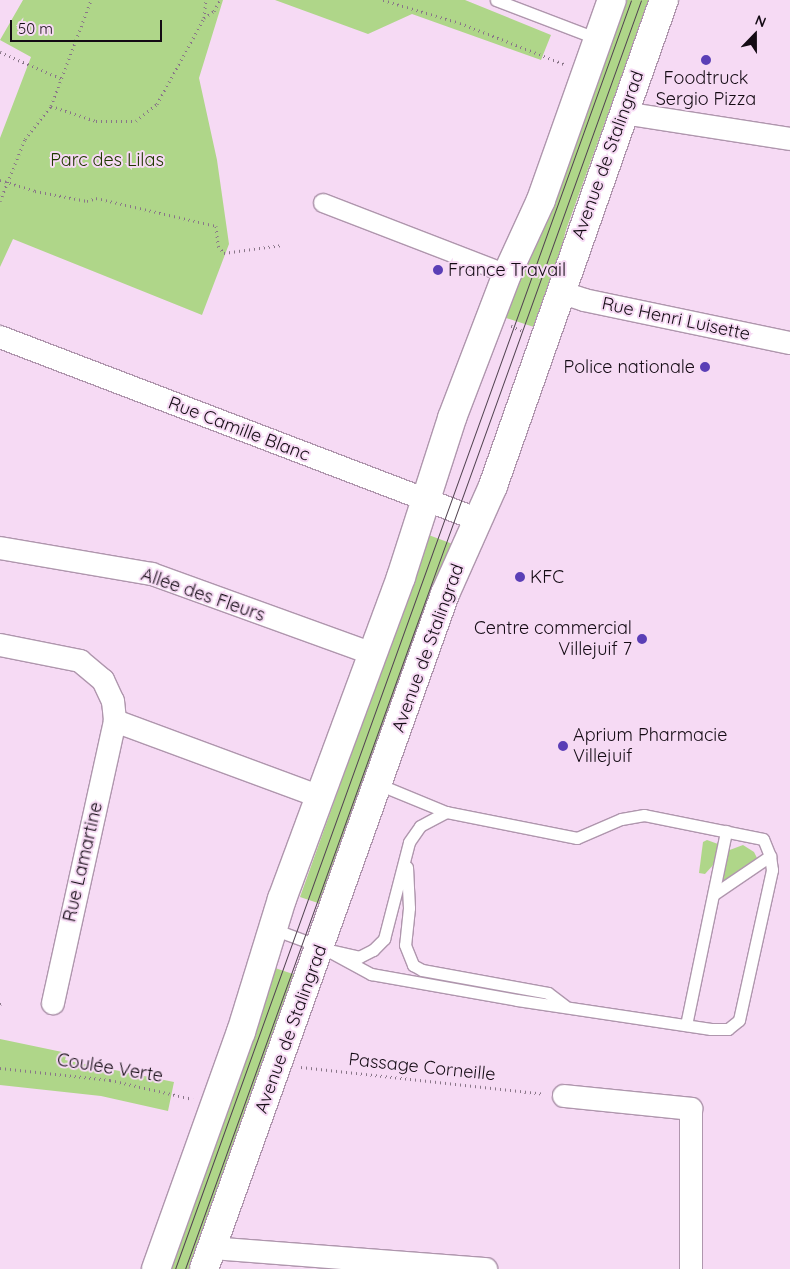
<!DOCTYPE html>
<html>
<head>
<meta charset="utf-8">
<style>
	body { margin:0 }
	#map { position:relative; width:790px; height:1269px; overflow:hidden; background:#f6daf4; font-family:Quicksand,sans-serif }
	div>[style] { position:absolute }
	[style*='--x'] { left:calc(var(--x)*1px); top:calc(var(--y)*1px); width:calc(var(--w)*1px); rotate:calc(var(--a)*1deg) }
	.green>* { inset:0; background:#afd689 }
	.path>* { height:3px; margin-top:-1.5px; transform-origin:0; background:repeating-linear-gradient(90deg,#897688 0 1px,transparent 0 5px) }
	.roads { filter:drop-shadow(1px 0 #af96ad) drop-shadow(-1px 0 #af96ad) drop-shadow(0 1px #af96ad) drop-shadow(0 -1px #af96ad) }
	.service>* { height:11px; margin:-5.5px; padding:0 5.5px; transform-origin:5.5px; border-radius:5.5px; background:#fff }
	.pedestrian>* { height:18px; margin:-9px; padding:0 9px; transform-origin:9px; border-radius:9px; background:#fff }
	.minor>* { height:22px; margin:-11px; padding:0 11px; transform-origin:11px; border-radius:11px; background:#fff }
	.primary>* { height:28px; margin:-14px; padding:0 14px; transform-origin:14px; border-radius:14px; background:#fff }
	.tram>* { height:1px; margin:-0.5px; padding:0 0.5px; transform-origin:0.5px; border-radius:0.5px; background:#524351 }
	.dots>* { width:14px; height:14px; translate:-50% -50%; box-sizing:border-box; border:2px solid #f6daf4; border-radius:50% }
	span { translate:-50% -50%; white-space:nowrap; text-align:center; line-height:1.15; -webkit-text-stroke:4px #f6daf4; paint-order:stroke }
	.poi-label { font-size:18px; color:#140b14 }
	.left { translate:0 -50%; text-align:left }
	.right { translate:-100% -50%; text-align:right }
	.street-label { font-size:18px; color:#140b14 }
	.park-label { font-size:18px; color:#203800 }
	.north { position:absolute; left:730px; top:10px; width:50px; height:50px; -webkit-text-stroke:4px #f6daf4; paint-order:stroke; rotate:22deg; font-size:14px; font-weight:700; line-height:20px; text-align:center; color:#140b14 }
	.north::after { content:''; display:block; margin:auto; width:18px; height:22px; background:#140b14; clip-path:polygon(50% 0,100% 100%,50% 72%,0 100%) }
	.scale { position:absolute; left:10px; top:20px; width:152px; height:22px; box-sizing:border-box; border:2px solid #140b14; border-top:0; padding-left:6px; font-size:15px; line-height:18px; white-space:nowrap; color:#140b14; -webkit-text-stroke:4px #f6daf4; paint-order:stroke }
</style>
</head>
<body>
<div id="map">
	<div class="green">
		<i style="clip-path:polygon(23px 0,223px 0,199px 78px,217px 160px,229px 244px,202px 315px,13px 239px,0 267px,0 138px,31px 57px,0 40px)"></i>
		<i style="clip-path:polygon(275px 0,465px 0,551px 35px,541px 60px,412px 14px,368px 34px)"></i>
		<i style="clip-path:polygon(622px 0,649px 0,566px 230px,540px 329px,500px 316px)"></i>
		<i style="clip-path:polygon(426px 534px,458px 546px,324px 905px,300px 897px,411px 587px)"></i>
		<i style="clip-path:polygon(707px 840px,718px 844px,714px 864px,705px 874px,699px 873px,703px 842px)"></i>
		<i style="clip-path:polygon(743px 845px,754px 852px,757px 858px,722px 882px,727px 851px)"></i>
		<i style="clip-path:polygon(269px 966px,299px 976px,194px 1269px,166px 1269px)"></i>
		<i style="clip-path:polygon(0 1039px,67px 1053px,65px 1060px,174px 1082px,168px 1111px,101px 1096px,0 1085px)"></i>
	</div>
	<div class="path">
		<i style="--x:383;--y:0;--w:80;--a:16.6"></i>
		<i style="--x:460;--y:23;--w:112;--a:21.5"></i>
		<i style="--x:204;--y:18;--w:12;--a:-35"></i>
		<i style="--x:214;--y:11;--w:13;--a:-61"></i>
		<i style="--x:0;--y:52;--w:68;--a:23.5"></i>
		<i style="--x:51;--y:106;--w:47;--a:18.4"></i>
		<i style="--x:96;--y:121;--w:40;--a:0"></i>
		<i style="--x:136;--y:121;--w:27;--a:-39"></i>
		<i style="--x:157;--y:104;--w:98;--a:-61.3"></i>
		<i style="--x:204;--y:18;--w:18;--a:-84"></i>
		<i style="--x:0;--y:180;--w:37;--a:17"></i>
		<i style="--x:35;--y:191;--w:53;--a:10.9"></i>
		<i style="--x:87;--y:201;--w:9;--a:-18"></i>
		<i style="--x:96;--y:198;--w:123;--a:13.1"></i>
		<i style="--x:216;--y:226;--w:20;--a:84"></i>
		<i style="--x:218;--y:246;--w:9;--a:49"></i>
		<i style="--x:224;--y:253;--w:59;--a:-7.9"></i>
		<i style="--x:0;--y:201;--w:67;--a:-68"></i>
		<i style="--x:25;--y:139;--w:42;--a:-51.8"></i>
		<i style="--x:51;--y:106;--w:113;--a:-69.3"></i>
		<i style="--x:511;--y:326;--w:13;--a:23"></i>
		<i style="--x:0;--y:1004;--w:2;--a:-27"></i>
		<i style="--x:301;--y:1067;--w:244;--a:6.3"></i>
		<i style="--x:0;--y:1068;--w:111;--a:6.2"></i>
		<i style="--x:110;--y:1080;--w:85;--a:12.9"></i>
	</div>
	<div class="roads">
		<div class="service">
			<i style="--x:496;--y:0;--w:109;--a:20.9"></i>
			<i style="--x:407;--y:867;--w:41;--a:87.2"></i>
			<i style="--x:409;--y:908;--w:37;--a:96"></i>
			<i style="--x:405;--y:945;--w:22;--a:68"></i>
			<i style="--x:413;--y:965;--w:10;--a:29"></i>
			<i style="--x:422;--y:970;--w:128;--a:10.3"></i>
			<i style="--x:548;--y:993;--w:21;--a:37"></i>
			<i style="--x:714;--y:894;--w:68;--a:-34.2"></i>
			<i style="--x:273;--y:929;--w:49;--a:20.3"></i>
			<i style="--x:321;--y:947;--w:57;--a:28.4"></i>
			<i style="--x:371;--y:974;--w:148;--a:10.1"></i>
			<i style="--x:517;--y:1000;--w:196;--a:8.5"></i>
			<i style="--x:711;--y:1029;--w:17;--a:0"></i>
			<i style="--x:728;--y:1029;--w:14;--a:-39"></i>
			<i style="--x:739;--y:1020;--w:154;--a:-77.6"></i>
			<i style="--x:772;--y:870;--w:14;--a:-98"></i>
			<i style="--x:770;--y:856;--w:18;--a:-112"></i>
			<i style="--x:763;--y:839;--w:121;--a:-168.6"></i>
			<i style="--x:644;--y:815;--w:23;--a:170"></i>
			<i style="--x:621;--y:819;--w:48;--a:156.6"></i>
			<i style="--x:577;--y:838;--w:134;--a:-168.8"></i>
			<i style="--x:446;--y:812;--w:74;--a:-157.6"></i>
			<i style="--x:334;--y:951;--w:26;--a:13"></i>
			<i style="--x:359;--y:957;--w:16;--a:-27"></i>
			<i style="--x:373;--y:950;--w:16;--a:-45"></i>
			<i style="--x:384;--y:939;--w:100;--a:-75.5"></i>
			<i style="--x:409;--y:842;--w:19;--a:-55"></i>
			<i style="--x:420;--y:826;--w:30;--a:-28"></i>
			<i style="--x:686;--y:1025;--w:198;--a:-78.3"></i>
		</div>
		<div class="pedestrian">
			<i style="--x:323;--y:203;--w:197;--a:21.1"></i>
		</div>
		<div class="minor">
			<i style="--x:624;--y:113;--w:168;--a:8.9"></i>
			<i style="--x:563;--y:293;--w:22;--a:18"></i>
			<i style="--x:584;--y:300;--w:210;--a:11.8"></i>
			<i style="--x:0;--y:337;--w:513;--a:20.91"></i>
			<i style="--x:0;--y:548;--w:154;--a:9.7"></i>
			<i style="--x:152;--y:574;--w:235;--a:19.9"></i>
			<i style="--x:0;--y:645;--w:82;--a:11.3"></i>
			<i style="--x:80;--y:661;--w:30;--a:40"></i>
			<i style="--x:103;--y:680;--w:23;--a:65"></i>
			<i style="--x:113;--y:701;--w:20;--a:84"></i>
			<i style="--x:115;--y:721;--w:289;--a:102.4"></i>
			<i style="--x:115;--y:721;--w:219;--a:20.3"></i>
			<i style="--x:564;--y:1096;--w:128;--a:5.8"></i>
			<i style="--x:691;--y:1109;--w:160;--a:90"></i>
			<i style="--x:211;--y:1248;--w:276;--a:4.4"></i>
		</div>
		<div class="primary">
			<i style="--x:156;--y:1269;--w:252;--a:-70.3"></i>
			<i style="--x:241;--y:1032;--w:139;--a:-72.9"></i>
			<i style="--x:282;--y:899;--w:343;--a:-69.7"></i>
			<i style="--x:401;--y:577;--w:167;--a:-72.2"></i>
			<i style="--x:452;--y:418;--w:154;--a:-69.1"></i>
			<i style="--x:507;--y:274;--w:81;--a:-65.3"></i>
			<i style="--x:541;--y:200;--w:212;--a:-70.5"></i>
			<i style="--x:204;--y:1269;--w:717;--a:-70.35"></i>
			<i style="--x:445;--y:594;--w:118;--a:-66"></i>
			<i style="--x:493;--y:486;--w:515;--a:-70.62"></i>
		</div>
	</div>
	<div class="tram">
		<i style="--x:175;--y:1269;--w:1348;--a:-70.23"></i>
		<i style="--x:185;--y:1269;--w:1348;--a:-70.23"></i>
	</div>
	<div class="dots">
		<i style="left:706px;top:60px;background:#5a3eb6"></i>
		<i style="left:438px;top:270px;background:#5a3eb6"></i>
		<i style="left:705px;top:367px;background:#5a3eb6"></i>
		<i style="left:520px;top:577px;background:#5a3eb6"></i>
		<i style="left:642px;top:639px;background:#5a3eb6"></i>
		<i style="left:563px;top:746px;background:#5a3eb6"></i>
	</div>
	<div class="poi-label">
		<span style="left:706px;top:89px">Foodtruck<br>Sergio Pizza</span>
		<span class="left" style="left:448px;top:270px">France Travail</span>
		<span class="right" style="left:695px;top:367px">Police nationale</span>
		<span class="left" style="left:530px;top:577px">KFC</span>
		<span class="right" style="left:632px;top:639px">Centre commercial<br>Villejuif 7</span>
		<span class="left" style="left:573px;top:746px">Aprium Pharmacie<br>Villejuif</span>
	</div>
	<div class="street-label">
		<span style="left:608px;top:155px;rotate:-70deg">Avenue de Stalingrad</span>
		<span style="left:676px;top:319px;rotate:12deg">Rue Henri Luisette</span>
		<span style="left:239px;top:429px;rotate:21deg">Rue Camille Blanc</span>
		<span style="left:203px;top:595px;rotate:19deg">Allée des Fleurs</span>
		<span style="left:428px;top:648px;rotate:-70deg">Avenue de Stalingrad</span>
		<span style="left:83px;top:862px;rotate:-77deg">Rue Lamartine</span>
		<span style="left:291px;top:1029px;rotate:-70deg">Avenue de Stalingrad</span>
		<span style="left:422px;top:1067px;rotate:6deg">Passage Corneille</span>
		<span style="left:110px;top:1068px;rotate:9deg">Coulée Verte</span>
	</div>
	<div class="park-label">
		<span style="left:107px;top:160px">Parc des Lilas</span>
	</div>
	<div class="north">N</div>
	<div class="scale">50 m</div>
</div>
</body>
</html>
